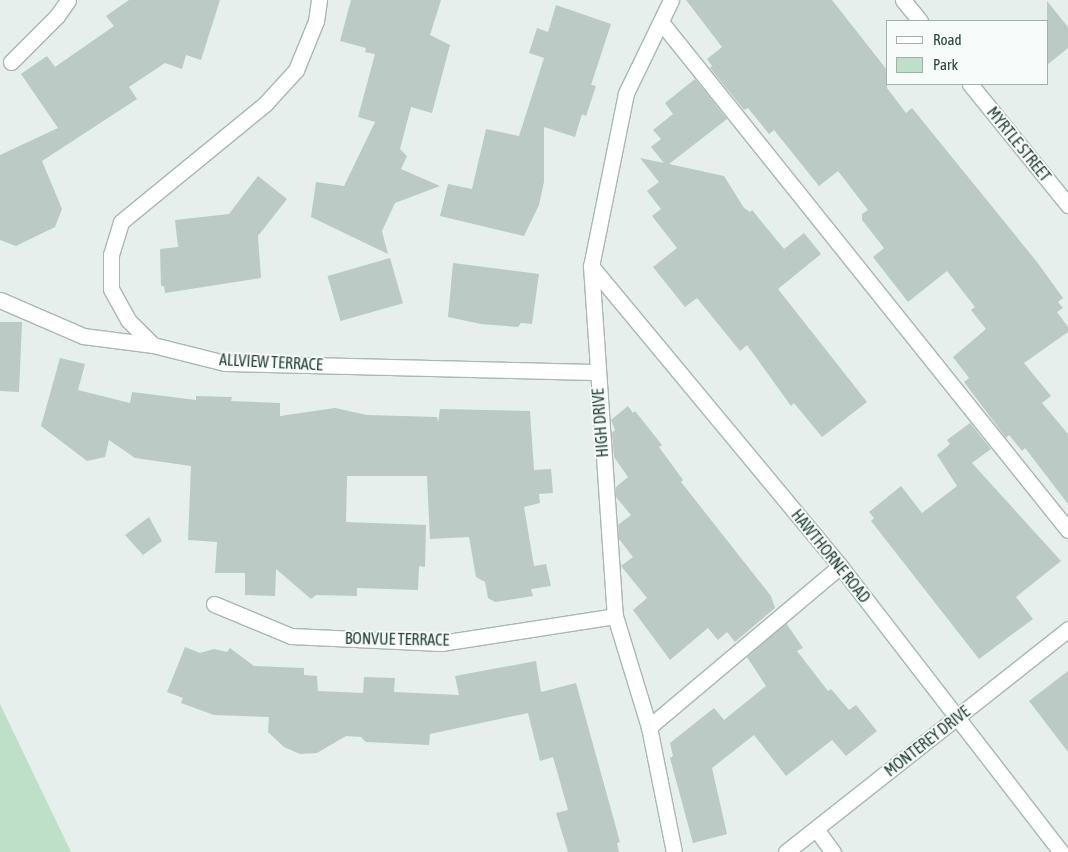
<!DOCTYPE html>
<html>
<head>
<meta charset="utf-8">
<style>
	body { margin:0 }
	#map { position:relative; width:1068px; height:852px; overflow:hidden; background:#e6efeb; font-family:"Asap Condensed",sans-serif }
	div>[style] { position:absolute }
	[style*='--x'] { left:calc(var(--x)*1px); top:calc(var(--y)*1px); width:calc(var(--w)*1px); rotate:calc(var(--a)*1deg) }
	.green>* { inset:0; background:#bfe0c8 }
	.building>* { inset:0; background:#bbcac4; transform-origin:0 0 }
	.roads { filter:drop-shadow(1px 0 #a8b8b2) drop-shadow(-1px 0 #a8b8b2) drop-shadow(0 1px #a8b8b2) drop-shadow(0 -1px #a8b8b2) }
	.lane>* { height:15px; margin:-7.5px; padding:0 7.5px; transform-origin:7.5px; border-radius:7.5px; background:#fff }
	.street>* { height:15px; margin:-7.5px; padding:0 7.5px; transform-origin:7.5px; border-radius:7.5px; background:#fff }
	.secondary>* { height:15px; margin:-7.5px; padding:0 7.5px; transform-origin:7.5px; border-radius:7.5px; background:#fff }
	span { translate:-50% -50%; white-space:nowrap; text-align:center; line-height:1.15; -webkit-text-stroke:4px #f7fbf9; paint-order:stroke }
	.street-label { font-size:16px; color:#24423a }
	.legend { position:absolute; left:886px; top:20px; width:162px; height:65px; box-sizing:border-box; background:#f7fbf9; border:1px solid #a3b1ad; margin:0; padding:6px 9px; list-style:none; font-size:15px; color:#24423a }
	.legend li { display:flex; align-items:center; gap:10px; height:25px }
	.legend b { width:25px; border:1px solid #a3b1ad }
</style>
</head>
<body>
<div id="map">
	<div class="green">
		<i style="clip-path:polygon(0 704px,71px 852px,0 852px)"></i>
	</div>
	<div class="building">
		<i style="clip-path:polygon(129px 0,220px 0,201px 60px,186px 55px,182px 69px,165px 63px,129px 87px,137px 99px,42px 161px,62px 209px,55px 227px,16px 246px,0 240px,0 155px,58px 128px,21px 74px,47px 56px,55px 67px,114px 26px,106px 16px)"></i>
		<i style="clip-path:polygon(351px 0,441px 0,430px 35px,450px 45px,432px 113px,411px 107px,400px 149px,407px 156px,401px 169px,440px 186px,395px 203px,382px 231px,388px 254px,311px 217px,316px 182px,344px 186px,375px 122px,358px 117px,375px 54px,365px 52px,366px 48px,340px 41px)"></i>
		<i style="clip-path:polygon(686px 0,832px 0,887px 70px,887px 88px,906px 113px,912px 108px,1037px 262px,1063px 298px,1058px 302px,1063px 308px,1057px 312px,1068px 327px,1068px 332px,1024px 363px,1051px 396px,1042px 403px,1068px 434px,1068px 504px,1025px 448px,1022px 451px,1009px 435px,1006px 438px,964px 382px,969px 378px,953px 357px,986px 329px,971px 310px,975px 307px,947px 271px,908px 302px,873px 257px,884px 248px,862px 220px,862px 214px,868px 210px,838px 171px,819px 186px,774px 130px,769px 134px,748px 108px,744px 110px,710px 68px,712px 66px,707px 59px,722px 47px)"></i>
		<i style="clip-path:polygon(1047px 1px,1068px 27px,1068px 48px,1047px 65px)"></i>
		<i style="clip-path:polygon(556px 5px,611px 24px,591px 85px,596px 86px,586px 116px,582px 114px,575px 137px,544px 127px,544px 182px,539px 205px,524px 236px,440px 216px,448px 184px,472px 189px,486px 129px,519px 136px,544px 58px,529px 53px,537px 28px,548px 32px)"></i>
		<i style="clip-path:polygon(695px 79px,727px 119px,669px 164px,724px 176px,744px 208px,750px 212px,752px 210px,784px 249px,804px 233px,821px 254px,778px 289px,867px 402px,822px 437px,794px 403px,791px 406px,747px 345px,740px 351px,697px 298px,685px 307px,653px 267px,677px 248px,652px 216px,661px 209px,647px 191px,659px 182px,640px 158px,664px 163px,651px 147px,661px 139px,653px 130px,673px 114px,665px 103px)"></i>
		<i style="clip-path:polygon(258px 176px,287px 199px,258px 236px,261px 278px,165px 293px,164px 286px,161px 286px,160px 249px,178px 247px,175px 220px,229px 214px)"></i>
		<i style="left:390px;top:258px;width:47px;height:65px;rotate:74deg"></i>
		<i style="clip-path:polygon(453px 263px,539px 274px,532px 324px,521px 323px,518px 327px,481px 324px,448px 317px)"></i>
		<i style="clip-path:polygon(0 322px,22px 322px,19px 392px,0 391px)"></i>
		<i style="clip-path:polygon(60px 358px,85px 364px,78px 390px,130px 403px,132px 392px,196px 400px,196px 396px,232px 397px,231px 401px,280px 403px,280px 416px,335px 408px,367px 415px,437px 417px,438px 422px,440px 409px,530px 411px,534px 470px,551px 469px,553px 493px,539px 494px,540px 503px,524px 507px,534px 566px,546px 564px,551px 586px,531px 589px,533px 596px,495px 602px,488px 598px,485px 582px,476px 577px,469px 537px,430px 539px,427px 476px,347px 476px,346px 522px,426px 525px,425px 567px,419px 566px,418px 590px,357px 588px,357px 596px,316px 595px,311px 599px,276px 569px,275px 596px,245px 595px,245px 573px,215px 573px,217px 542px,188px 540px,191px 466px,135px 458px,109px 440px,105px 457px,87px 461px,41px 426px)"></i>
		<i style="clip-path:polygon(628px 406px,633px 413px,635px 411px,662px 445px,659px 447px,683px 480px,681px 482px,771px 596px,775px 608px,735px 642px,727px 632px,718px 640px,708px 628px,670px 660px,633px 610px,647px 598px,621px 566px,633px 557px,619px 539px,618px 525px,631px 515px,616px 497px,616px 487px,628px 477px,614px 457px,612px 433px,615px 430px,611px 420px)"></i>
		<i style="clip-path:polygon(970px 423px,991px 449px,972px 463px,1061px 561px,1016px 597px,1033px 619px,979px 659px,871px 521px,874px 518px,869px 512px,901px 486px,922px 513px,957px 486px,937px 455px,950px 444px,947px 440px)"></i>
		<i style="clip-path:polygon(149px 517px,162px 541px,143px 555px,125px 535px)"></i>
		<i style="clip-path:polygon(786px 623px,803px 648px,797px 651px,828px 691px,831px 689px,849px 710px,856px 705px,877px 731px,846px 756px,832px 740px,786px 776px,754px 735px,712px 768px,727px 834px,693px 843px,670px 758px,673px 756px,670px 743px,714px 708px,724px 720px,766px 686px,747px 657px)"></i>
		<i style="clip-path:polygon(185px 647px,200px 653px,214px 649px,227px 652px,230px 648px,254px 666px,304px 668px,304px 675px,317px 676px,318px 691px,363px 693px,364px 677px,395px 678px,394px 692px,459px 695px,455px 676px,536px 661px,541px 692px,576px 683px,620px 842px,617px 843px,619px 852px,568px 852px,556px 813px,568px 810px,553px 757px,540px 761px,528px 713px,430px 734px,429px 745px,366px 742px,361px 737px,346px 736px,317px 753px,300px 754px,284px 747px,268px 732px,269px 717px,214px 715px,181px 703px,183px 698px,167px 692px)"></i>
		<i style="clip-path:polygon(1068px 671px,1068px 752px,1029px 701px)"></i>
	</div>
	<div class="roads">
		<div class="lane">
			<i style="--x:661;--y:22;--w:651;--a:51.3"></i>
			<i style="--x:11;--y:62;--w:65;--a:-45"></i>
			<i style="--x:57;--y:16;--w:19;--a:-55"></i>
			<i style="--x:0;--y:300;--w:90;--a:23.4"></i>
			<i style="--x:83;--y:336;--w:71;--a:7.3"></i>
			<i style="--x:649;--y:727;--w:250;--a:-40.1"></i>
			<i style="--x:816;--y:829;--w:29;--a:54"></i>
		</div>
		<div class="street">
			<i style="--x:319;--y:0;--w:21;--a:98"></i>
			<i style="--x:316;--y:21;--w:53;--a:112.2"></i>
			<i style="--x:296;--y:70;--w:46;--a:132.4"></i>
			<i style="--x:265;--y:104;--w:186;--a:140.7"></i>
			<i style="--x:121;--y:222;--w:34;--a:107"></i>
			<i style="--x:111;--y:255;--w:34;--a:90"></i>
			<i style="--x:111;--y:289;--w:35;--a:61"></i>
			<i style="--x:128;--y:320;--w:35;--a:45"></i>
			<i style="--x:153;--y:345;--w:74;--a:14"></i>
			<i style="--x:225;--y:363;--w:371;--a:1.4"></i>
			<i style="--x:903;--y:0;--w:27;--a:51"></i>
			<i style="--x:970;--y:84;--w:156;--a:51"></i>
			<i style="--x:591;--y:266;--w:390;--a:50.3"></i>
			<i style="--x:840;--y:566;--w:361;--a:52.3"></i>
			<i style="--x:214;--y:604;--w:83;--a:22.6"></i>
			<i style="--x:291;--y:636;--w:150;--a:2.7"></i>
			<i style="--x:441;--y:643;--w:176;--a:-8.8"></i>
		</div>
		<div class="secondary">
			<i style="--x:671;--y:0;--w:103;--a:115.8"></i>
			<i style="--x:626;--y:93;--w:177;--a:101.4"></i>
			<i style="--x:591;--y:266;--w:351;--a:86.1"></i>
			<i style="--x:615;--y:616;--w:116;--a:73"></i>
			<i style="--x:649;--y:727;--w:127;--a:78.7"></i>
			<i style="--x:786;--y:852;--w:360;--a:-38.3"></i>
		</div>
	</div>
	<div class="street-label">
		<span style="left:1019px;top:144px;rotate:51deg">MYRTLE STREET</span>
		<span style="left:271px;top:362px;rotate:3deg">ALLVIEW TERRACE</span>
		<span style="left:600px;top:423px;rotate:-94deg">HIGH DRIVE</span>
		<span style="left:831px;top:556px;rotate:51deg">HAWTHORNE ROAD</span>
		<span style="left:397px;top:639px;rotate:1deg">BONVUE TERRACE</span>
		<span style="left:927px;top:741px;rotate:-38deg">MONTEREY DRIVE</span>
	</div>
	<ul class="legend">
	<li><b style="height:6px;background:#fff"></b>Road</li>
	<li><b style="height:14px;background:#bfe0c8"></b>Park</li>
	</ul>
</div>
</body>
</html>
